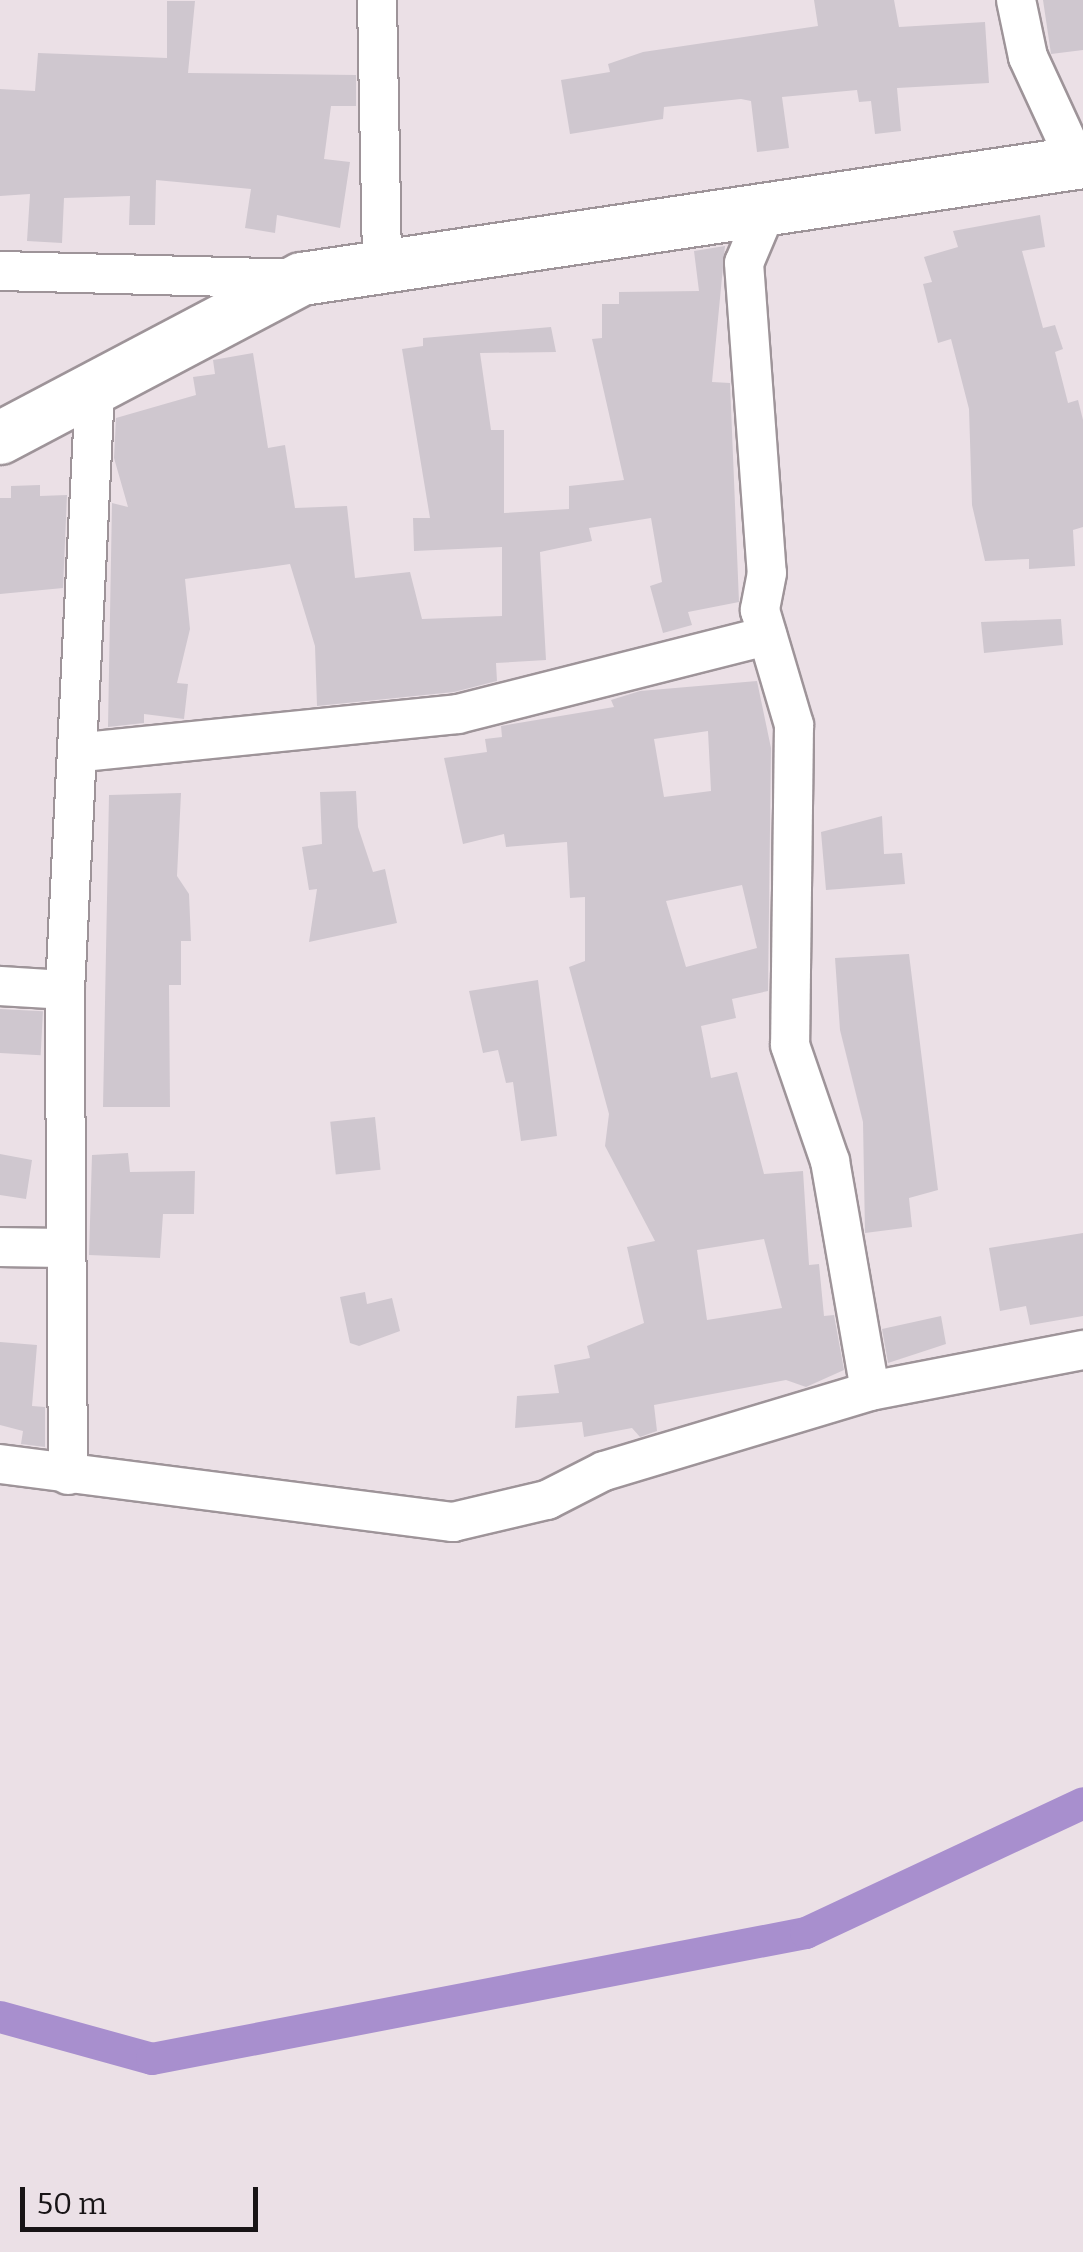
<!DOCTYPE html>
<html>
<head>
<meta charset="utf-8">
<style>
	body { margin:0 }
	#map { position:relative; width:1083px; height:2252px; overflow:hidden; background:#ebe0e6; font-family:Bitter,serif }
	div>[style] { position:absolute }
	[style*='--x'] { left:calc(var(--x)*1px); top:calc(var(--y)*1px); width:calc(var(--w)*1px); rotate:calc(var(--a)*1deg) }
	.canal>* { height:32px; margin:-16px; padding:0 16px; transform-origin:16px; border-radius:16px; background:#a88fce }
	.building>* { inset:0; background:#cfc7cf; transform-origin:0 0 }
	.roads { filter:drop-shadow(2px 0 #9e9499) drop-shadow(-2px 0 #9e9499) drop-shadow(0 2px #9e9499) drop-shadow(0 -2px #9e9499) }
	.minor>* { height:38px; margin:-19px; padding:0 19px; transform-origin:19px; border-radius:19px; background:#fff }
	.secondary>* { height:52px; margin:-26px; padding:0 26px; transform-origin:26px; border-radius:26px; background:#fff }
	span { translate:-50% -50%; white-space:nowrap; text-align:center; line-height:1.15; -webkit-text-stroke:8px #ebe0e6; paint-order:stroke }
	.scale { position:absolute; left:20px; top:2187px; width:238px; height:45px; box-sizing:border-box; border:5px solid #181416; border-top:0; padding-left:12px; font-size:30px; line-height:35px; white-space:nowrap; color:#181416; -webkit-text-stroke:8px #ebe0e6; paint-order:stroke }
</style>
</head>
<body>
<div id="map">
	<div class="canal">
		<i style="--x:0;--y:2017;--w:158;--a:15.4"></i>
		<i style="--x:152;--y:2059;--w:666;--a:-10.91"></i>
		<i style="--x:806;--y:1933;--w:306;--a:-25.1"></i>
	</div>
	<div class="building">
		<i style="clip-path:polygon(814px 0,894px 0,899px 27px,985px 22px,989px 83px,897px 88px,901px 131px,875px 134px,871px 101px,859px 102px,857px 90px,782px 97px,789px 148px,757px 152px,751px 101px,741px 99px,664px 107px,663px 119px,570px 134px,561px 80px,610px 72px,608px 64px,643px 52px,818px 26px)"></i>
		<i style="clip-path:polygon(1043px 0,1083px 0,1083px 50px,1051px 54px)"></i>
		<i style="clip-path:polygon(167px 1px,195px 1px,188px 73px,356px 75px,356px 106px,331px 106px,324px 159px,350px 162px,340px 228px,277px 215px,275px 233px,245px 228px,251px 189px,156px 180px,155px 225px,129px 225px,130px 196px,64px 198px,62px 243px,27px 241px,30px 194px,0 196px,0 89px,35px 91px,38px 53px,167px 58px)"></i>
		<i style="clip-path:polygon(1040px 215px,1045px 247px,1022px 251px,1043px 328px,1055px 325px,1063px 349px,1055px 352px,1068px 403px,1078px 400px,1083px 420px,1083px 527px,1073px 530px,1075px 566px,1029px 569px,1029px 559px,985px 561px,972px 505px,969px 409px,951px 339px,938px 343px,923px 284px,932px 282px,924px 257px,958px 247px,953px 231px)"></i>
		<i style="clip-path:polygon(725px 246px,712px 382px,730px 383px,739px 602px,688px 612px,692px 625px,663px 633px,650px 586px,662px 582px,651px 518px,589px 528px,592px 541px,540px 552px,546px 660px,496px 663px,497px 681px,454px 692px,317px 706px,315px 646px,290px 564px,185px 579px,190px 629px,177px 683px,188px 684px,184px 719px,144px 714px,144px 723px,108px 727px,112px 503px,128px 507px,114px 458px,116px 418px,196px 395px,193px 377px,215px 374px,213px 360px,253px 353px,268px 448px,285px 445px,295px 508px,347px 506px,355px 578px,410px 572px,422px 619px,502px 616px,502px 547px,414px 551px,413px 518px,430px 518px,402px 349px,423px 346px,423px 338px,551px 327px,556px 352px,480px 353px,491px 430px,504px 430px,504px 513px,569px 509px,569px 486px,624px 480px,592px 339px,602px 338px,602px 304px,619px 304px,619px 292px,699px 291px,694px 251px)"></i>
		<i style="clip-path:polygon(40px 485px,40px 496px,67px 495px,63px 588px,0 594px,0 498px,11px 498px,11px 486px)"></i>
		<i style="clip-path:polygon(1061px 619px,1063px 645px,984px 653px,981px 622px)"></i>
		<i style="clip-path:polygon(evenodd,757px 681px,771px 748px,768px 991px,732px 999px,736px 1018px,701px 1026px,711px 1078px,737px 1072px,764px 1174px,803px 1171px,809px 1265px,819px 1264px,824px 1316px,834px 1315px,844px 1370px,806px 1387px,786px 1380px,654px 1405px,657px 1431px,640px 1437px,632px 1428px,584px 1437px,582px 1422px,515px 1428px,517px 1396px,559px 1393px,554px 1365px,590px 1358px,587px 1346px,644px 1323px,627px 1247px,655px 1241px,605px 1146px,609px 1114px,569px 967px,585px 961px,585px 897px,570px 898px,567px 842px,506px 847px,504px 834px,463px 844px,444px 758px,487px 752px,485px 739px,502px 737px,501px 726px,614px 707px,611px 700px,640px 691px,757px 681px,708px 731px,711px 791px,664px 797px,654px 739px,708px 731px,757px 681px,742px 885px,757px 948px,686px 967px,666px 901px,742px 885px,757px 681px,764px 1239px,782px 1308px,707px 1320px,697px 1250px,764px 1239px)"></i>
		<i style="clip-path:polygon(356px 791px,358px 827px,373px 872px,385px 869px,397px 923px,309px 942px,317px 889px,309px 890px,302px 847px,322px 844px,320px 792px)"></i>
		<i style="clip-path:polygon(181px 793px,177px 876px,189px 894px,191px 941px,181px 941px,181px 985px,169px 985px,170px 1107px,103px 1107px,109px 795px)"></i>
		<i style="clip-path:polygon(882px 816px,884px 854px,902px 853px,905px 884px,826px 890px,821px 832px)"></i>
		<i style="clip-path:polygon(909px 954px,938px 1190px,909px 1198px,912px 1227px,865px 1233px,863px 1122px,840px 1030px,835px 958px)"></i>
		<i style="clip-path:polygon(538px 980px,557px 1136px,521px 1141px,513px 1082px,506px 1083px,498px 1050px,483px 1053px,469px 991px)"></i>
		<i style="left:0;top:1009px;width:43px;height:44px;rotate:3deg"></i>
		<i style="left:375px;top:1117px;width:53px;height:45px;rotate:84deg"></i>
		<i style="clip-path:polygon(128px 1153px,130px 1172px,195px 1171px,194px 1214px,163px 1214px,160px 1258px,89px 1255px,92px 1155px)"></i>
		<i style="clip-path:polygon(0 1154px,32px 1160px,26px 1199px,0 1195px)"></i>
		<i style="clip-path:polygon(1083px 1233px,1083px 1316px,1030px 1325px,1026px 1306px,1000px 1311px,989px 1248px)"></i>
		<i style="clip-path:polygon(365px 1292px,367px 1304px,392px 1298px,400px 1331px,359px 1346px,350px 1343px,340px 1297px)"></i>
		<i style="clip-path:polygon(941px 1316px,946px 1344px,888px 1363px,882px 1329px)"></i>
		<i style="clip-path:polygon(0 1342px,37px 1345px,32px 1406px,45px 1407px,45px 1447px,21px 1444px,23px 1431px,0 1425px)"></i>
	</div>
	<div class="roads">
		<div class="minor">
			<i style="--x:377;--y:0;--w:265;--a:88.9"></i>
			<i style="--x:1016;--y:0;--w:58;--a:78.1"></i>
			<i style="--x:1028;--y:57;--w:117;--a:65.2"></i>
			<i style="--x:766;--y:211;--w:56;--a:112.9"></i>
			<i style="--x:744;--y:263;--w:311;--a:85.8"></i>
			<i style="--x:767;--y:573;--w:38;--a:101"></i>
			<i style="--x:760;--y:610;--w:120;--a:73.5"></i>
			<i style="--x:794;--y:725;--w:320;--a:90.7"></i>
			<i style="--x:790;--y:1045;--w:123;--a:71"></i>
			<i style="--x:830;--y:1161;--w:233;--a:80.1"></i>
			<i style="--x:0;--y:271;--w:300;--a:1.5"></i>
			<i style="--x:84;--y:752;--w:376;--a:-5.8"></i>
			<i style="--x:458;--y:714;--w:319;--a:-14.2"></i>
			<i style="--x:0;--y:986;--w:65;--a:3.5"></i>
			<i style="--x:0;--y:1247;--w:61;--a:0.9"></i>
			<i style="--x:0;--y:1464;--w:457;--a:7.3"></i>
			<i style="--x:453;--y:1522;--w:97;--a:-13.2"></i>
			<i style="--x:547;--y:1500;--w:64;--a:-27"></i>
			<i style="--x:604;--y:1471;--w:278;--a:-16.7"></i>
			<i style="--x:870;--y:1391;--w:217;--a:-10.9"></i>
			<i style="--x:68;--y:1475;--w:485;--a:-90.4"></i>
			<i style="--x:65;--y:990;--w:602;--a:-87.14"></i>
		</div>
		<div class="secondary">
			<i style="--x:0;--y:438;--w:341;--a:-27.8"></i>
			<i style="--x:302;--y:279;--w:790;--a:-8.52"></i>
		</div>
	</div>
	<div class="scale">50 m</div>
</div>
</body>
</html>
